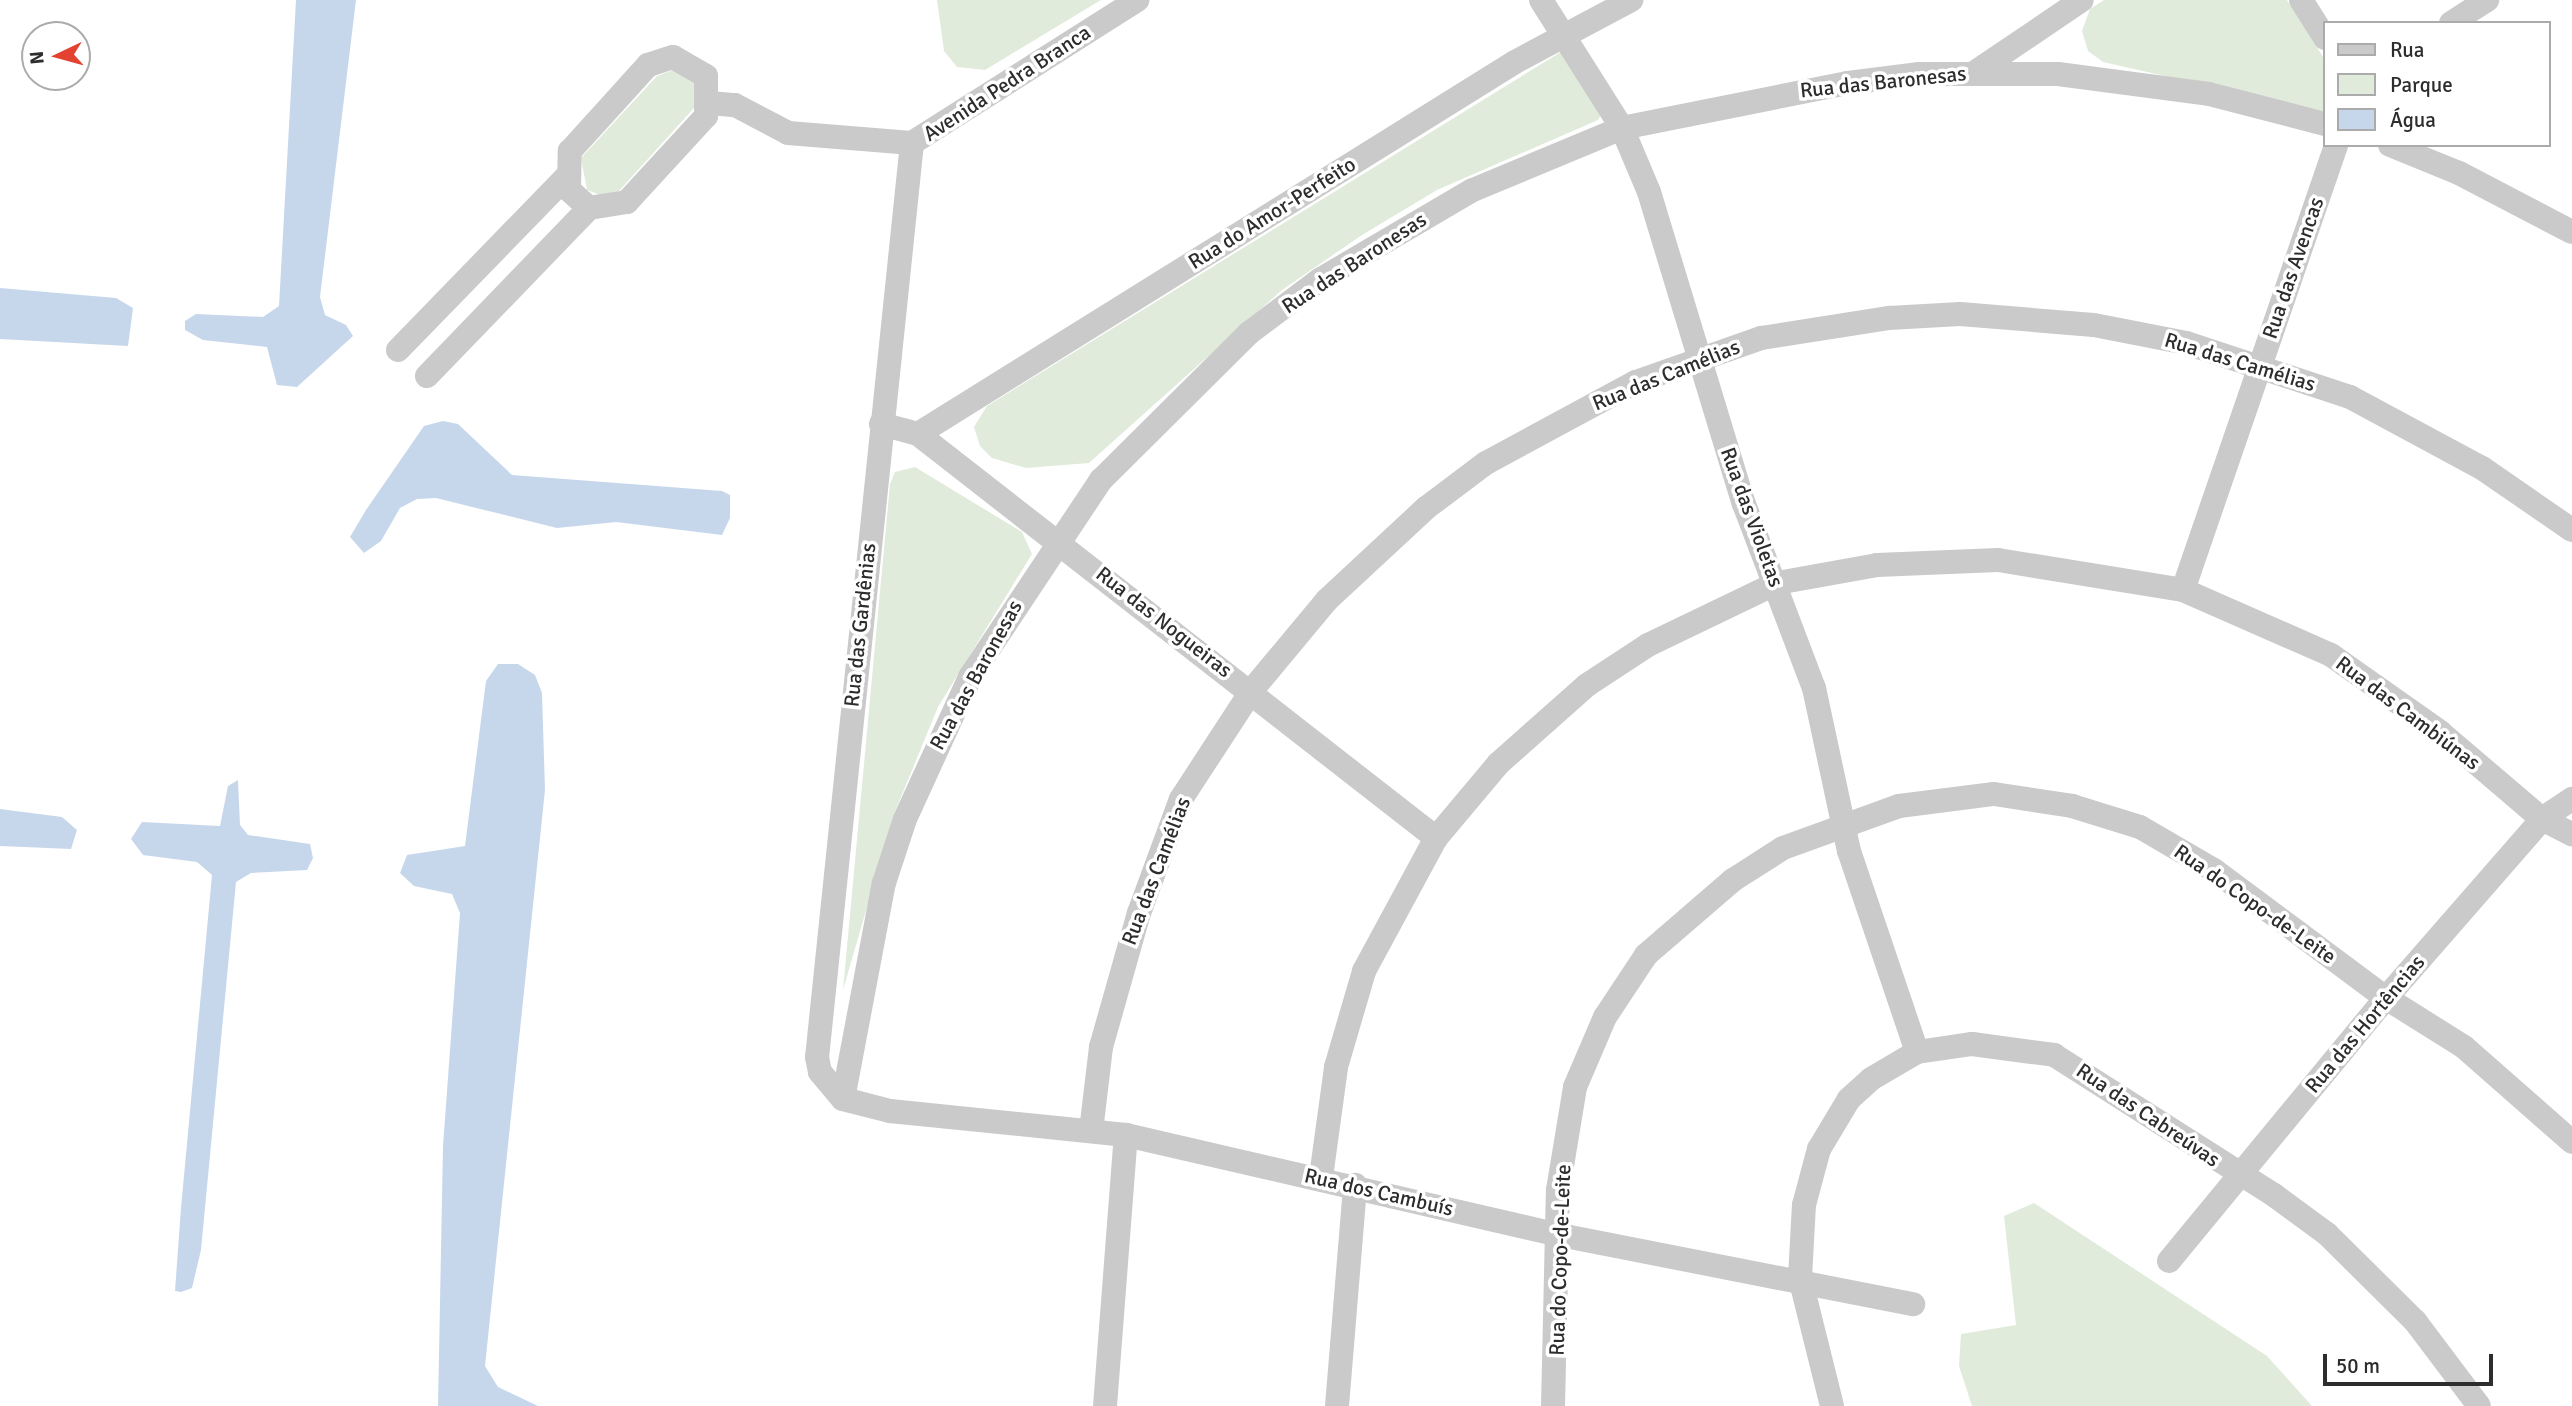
<!DOCTYPE html>
<html>
<head>
<meta charset="utf-8">
<style>
	body { margin:0 }
	#map { position:relative; width:2572px; height:1406px; overflow:hidden; background:#fff; font-family:Signika,sans-serif }
	div>[style] { position:absolute }
	[style*='--x'] { left:calc(var(--x)*1px); top:calc(var(--y)*1px); width:calc(var(--w)*1px); rotate:calc(var(--a)*1deg) }
	.green>* { inset:0; background:#e1ebdb }
	.water>* { inset:0; background:#c7d7eb }
	.street>* { height:24px; margin:-12px; padding:0 12px; transform-origin:12px; border-radius:12px; background:#cacaca }
	span { translate:-50% -50%; white-space:nowrap; text-align:center; line-height:1.15; -webkit-text-stroke:7px #fff; paint-order:stroke }
	.street-label { font-size:21px; color:#2d2d2d }
	.legend { position:absolute; left:2323px; top:21px; width:228px; height:126px; box-sizing:border-box; background:#fff; border:2px solid #ababab; margin:0; padding:9px 12px; list-style:none; font-size:21px; color:#2d2d2d }
	.legend li { display:flex; align-items:center; gap:14px; height:35px }
	.legend b { width:35px; border:2px solid #ababab }
	.north { position:absolute; left:21px; top:21px; width:70px; height:70px; box-sizing:border-box; background:#fff; border:2px solid #ababab; border-radius:50%; rotate:265deg; font-size:19px; font-weight:700; line-height:28px; text-align:center; color:#2d2d2d }
	.north::after { content:''; display:block; margin:auto; width:24px; height:32px; background:#e34231; clip-path:polygon(50% 0,100% 100%,50% 72%,0 100%) }
	.scale { position:absolute; left:2323px; top:1354px; width:170px; height:32px; box-sizing:border-box; border:4px solid #2d2d2d; border-top:0; padding-left:9px; font-size:21px; line-height:24px; white-space:nowrap; color:#2d2d2d; -webkit-text-stroke:5px #fff; paint-order:stroke }
</style>
</head>
<body>
<div id="map">
	<div class="green">
		<i style="clip-path:polygon(937px 0,1101px 0,985px 70px,957px 67px,944px 51px)"></i>
		<i style="clip-path:polygon(2104px 0,2287px 0,2325px 60px,2325px 112px,2103px 62px,2088px 51px,2082px 31px,2090px 9px)"></i>
		<i style="clip-path:polygon(1564px 50px,1601px 115px,1598px 120px,1437px 190px,1362px 235px,1282px 290px,1089px 463px,1026px 468px,992px 458px,980px 446px,974px 427px,987px 406px)"></i>
		<i style="clip-path:polygon(673px 70px,694px 83px,694px 108px,619px 191px,603px 196px,587px 190px,581px 158px,657px 76px)"></i>
		<i style="clip-path:polygon(915px 467px,1022px 532px,1032px 554px,938px 707px,894px 814px,843px 990px,890px 484px,895px 472px)"></i>
		<i style="clip-path:polygon(2034px 1203px,2267px 1356px,2312px 1406px,1972px 1406px,1959px 1366px,1961px 1334px,2016px 1325px,2004px 1216px)"></i>
	</div>
	<div class="water">
		<i style="clip-path:polygon(296px 0,356px 0,320px 297px,325px 315px,346px 325px,353px 336px,297px 387px,277px 385px,267px 347px,203px 340px,185px 330px,185px 321px,196px 314px,263px 317px,279px 306px)"></i>
		<i style="clip-path:polygon(0 288px,116px 298px,133px 308px,128px 346px,0 339px)"></i>
		<i style="clip-path:polygon(443px 421px,458px 424px,512px 475px,722px 491px,730px 495px,730px 518px,722px 535px,616px 522px,557px 528px,436px 498px,417px 499px,400px 508px,381px 541px,364px 553px,350px 537px,366px 510px,424px 426px)"></i>
		<i style="clip-path:polygon(498px 664px,518px 664px,535px 675px,542px 693px,545px 790px,485px 1366px,498px 1387px,538px 1406px,438px 1406px,443px 1146px,460px 913px,452px 894px,414px 886px,400px 873px,407px 855px,465px 846px,486px 681px)"></i>
		<i style="clip-path:polygon(238px 780px,240px 825px,248px 835px,310px 844px,313px 858px,307px 870px,251px 873px,236px 882px,201px 1250px,192px 1288px,181px 1292px,175px 1291px,181px 1208px,212px 875px,197px 862px,143px 855px,131px 839px,142px 822px,220px 826px,228px 786px)"></i>
		<i style="clip-path:polygon(0 809px,62px 817px,77px 830px,71px 849px,0 846px)"></i>
	</div>
	<div class="street">
		<i style="--x:1541;--y:0;--w:151;--a:57.7"></i>
		<i style="--x:1622;--y:128;--w:69;--a:67.1"></i>
		<i style="--x:1649;--y:192;--w:326;--a:73.1"></i>
		<i style="--x:1744;--y:504;--w:197;--a:69.2"></i>
		<i style="--x:1814;--y:688;--w:167;--a:77.9"></i>
		<i style="--x:1849;--y:851;--w:212;--a:71.3"></i>
		<i style="--x:2301;--y:0;--w:45;--a:57.7"></i>
		<i style="--x:2451;--y:23;--w:43;--a:-32.6"></i>
		<i style="--x:673;--y:57;--w:38;--a:30"></i>
		<i style="--x:706;--y:76;--w:40;--a:90"></i>
		<i style="--x:706;--y:116;--w:117;--a:132.6"></i>
		<i style="--x:627;--y:202;--w:38;--a:171"></i>
		<i style="--x:589;--y:208;--w:27;--a:-138"></i>
		<i style="--x:569;--y:190;--w:39;--a:-89"></i>
		<i style="--x:570;--y:151;--w:116;--a:-47.8"></i>
		<i style="--x:648;--y:65;--w:26;--a:-18"></i>
		<i style="--x:1974;--y:73;--w:130;--a:-34.1"></i>
		<i style="--x:710;--y:103;--w:25;--a:5"></i>
		<i style="--x:735;--y:105;--w:60;--a:27.8"></i>
		<i style="--x:788;--y:133;--w:124;--a:4.6"></i>
		<i style="--x:912;--y:143;--w:919;--a:95.93"></i>
		<i style="--x:817;--y:1057;--w:15;--a:79"></i>
		<i style="--x:820;--y:1072;--w:35;--a:50"></i>
		<i style="--x:843;--y:1099;--w:49;--a:14.3"></i>
		<i style="--x:890;--y:1111;--w:237;--a:5.8"></i>
		<i style="--x:1126;--y:1135;--w:445;--a:13"></i>
		<i style="--x:1560;--y:1235;--w:360;--a:11.1"></i>
		<i style="--x:912;--y:143;--w:267;--a:-32.4"></i>
		<i style="--x:2390;--y:145;--w:74;--a:22.1"></i>
		<i style="--x:2459;--y:173;--w:127;--a:27.6"></i>
		<i style="--x:398;--y:350;--w:240;--a:-45.8"></i>
		<i style="--x:427;--y:376;--w:233;--a:-46"></i>
		<i style="--x:881;--y:424;--w:38;--a:15"></i>
		<i style="--x:918;--y:434;--w:657;--a:37.95"></i>
		<i style="--x:918;--y:434;--w:703;--a:-31.93"></i>
		<i style="--x:1515;--y:62;--w:132;--a:-28.1"></i>
		<i style="--x:2183;--y:590;--w:471;--a:-71"></i>
		<i style="--x:843;--y:1099;--w:220;--a:-79.3"></i>
		<i style="--x:884;--y:883;--w:67;--a:-71.8"></i>
		<i style="--x:905;--y:819;--w:156;--a:-65.4"></i>
		<i style="--x:970;--y:677;--w:237;--a:-56.4"></i>
		<i style="--x:1101;--y:480;--w:209;--a:-44.8"></i>
		<i style="--x:1249;--y:333;--w:90;--a:-36.9"></i>
		<i style="--x:1321;--y:279;--w:176;--a:-30.4"></i>
		<i style="--x:1473;--y:190;--w:161;--a:-22.6"></i>
		<i style="--x:1622;--y:128;--w:230;--a:-11.3"></i>
		<i style="--x:1848;--y:83;--w:72;--a:-7.2"></i>
		<i style="--x:1919;--y:74;--w:139;--a:0"></i>
		<i style="--x:2058;--y:74;--w:152;--a:7.5"></i>
		<i style="--x:2209;--y:94;--w:120;--a:14.5"></i>
		<i style="--x:1091;--y:1131;--w:85;--a:-83.2"></i>
		<i style="--x:1101;--y:1047;--w:139;--a:-74.2"></i>
		<i style="--x:1139;--y:913;--w:121;--a:-69.8"></i>
		<i style="--x:1181;--y:799;--w:130;--a:-56.9"></i>
		<i style="--x:1252;--y:690;--w:117;--a:-50.2"></i>
		<i style="--x:1327;--y:600;--w:135;--a:-42.9"></i>
		<i style="--x:1426;--y:508;--w:75;--a:-36.9"></i>
		<i style="--x:1486;--y:463;--w:170;--a:-28.4"></i>
		<i style="--x:1636;--y:382;--w:133;--a:-19.4"></i>
		<i style="--x:1761;--y:338;--w:130;--a:-8.9"></i>
		<i style="--x:1889;--y:318;--w:71;--a:-3.2"></i>
		<i style="--x:1960;--y:314;--w:134;--a:4.7"></i>
		<i style="--x:2094;--y:325;--w:94;--a:11.1"></i>
		<i style="--x:2186;--y:343;--w:173;--a:18.2"></i>
		<i style="--x:2350;--y:397;--w:150;--a:28.3"></i>
		<i style="--x:2482;--y:468;--w:109;--a:34.6"></i>
		<i style="--x:1321;--y:1177;--w:111;--a:-82.2"></i>
		<i style="--x:1336;--y:1067;--w:100;--a:-73.7"></i>
		<i style="--x:1364;--y:971;--w:151;--a:-61.6"></i>
		<i style="--x:1436;--y:838;--w:97;--a:-50"></i>
		<i style="--x:1498;--y:764;--w:119;--a:-41.6"></i>
		<i style="--x:1587;--y:685;--w:73;--a:-33.3"></i>
		<i style="--x:1648;--y:645;--w:143;--a:-25.7"></i>
		<i style="--x:1777;--y:583;--w:102;--a:-10.2"></i>
		<i style="--x:1877;--y:565;--w:121;--a:-2.4"></i>
		<i style="--x:1998;--y:560;--w:187;--a:9.2"></i>
		<i style="--x:2183;--y:590;--w:162;--a:23.7"></i>
		<i style="--x:2331;--y:655;--w:133;--a:35.2"></i>
		<i style="--x:2440;--y:732;--w:134;--a:40.5"></i>
		<i style="--x:2542;--y:819;--w:34;--a:27"></i>
		<i style="--x:2169;--y:1261;--w:341;--a:-50.5"></i>
		<i style="--x:2386;--y:998;--w:237;--a:-48.9"></i>
		<i style="--x:2542;--y:819;--w:36;--a:-34"></i>
		<i style="--x:1105;--y:1406;--w:272;--a:-85.6"></i>
		<i style="--x:1337;--y:1406;--w:222;--a:-85.3"></i>
		<i style="--x:1553;--y:1406;--w:216;--a:-88.7"></i>
		<i style="--x:1558;--y:1190;--w:104;--a:-80.6"></i>
		<i style="--x:1575;--y:1087;--w:76;--a:-66.8"></i>
		<i style="--x:1605;--y:1017;--w:74;--a:-56.5"></i>
		<i style="--x:1646;--y:955;--w:115;--a:-40.8"></i>
		<i style="--x:1733;--y:880;--w:59;--a:-32.6"></i>
		<i style="--x:1783;--y:848;--w:123;--a:-19.9"></i>
		<i style="--x:1899;--y:806;--w:96;--a:-7.2"></i>
		<i style="--x:1994;--y:794;--w:79;--a:8.7"></i>
		<i style="--x:2072;--y:806;--w:71;--a:17.2"></i>
		<i style="--x:2140;--y:827;--w:86;--a:30.2"></i>
		<i style="--x:2214;--y:870;--w:214;--a:36.7"></i>
		<i style="--x:2386;--y:998;--w:92;--a:32.1"></i>
		<i style="--x:2464;--y:1047;--w:144;--a:41.3"></i>
		<i style="--x:1832;--y:1406;--w:132;--a:-104"></i>
		<i style="--x:1800;--y:1278;--w:73;--a:-86.9"></i>
		<i style="--x:1804;--y:1205;--w:58;--a:-75"></i>
		<i style="--x:1819;--y:1149;--w:58;--a:-59"></i>
		<i style="--x:1849;--y:1099;--w:30;--a:-42"></i>
		<i style="--x:1871;--y:1079;--w:53;--a:-30.4"></i>
		<i style="--x:1917;--y:1052;--w:56;--a:-8.3"></i>
		<i style="--x:1972;--y:1044;--w:83;--a:7.6"></i>
		<i style="--x:2054;--y:1055;--w:261;--a:32.5"></i>
		<i style="--x:2274;--y:1195;--w:66;--a:36.3"></i>
		<i style="--x:2327;--y:1234;--w:124;--a:44.7"></i>
		<i style="--x:2415;--y:1321;--w:106;--a:53"></i>
	</div>
	<div class="street-label">
		<span style="left:1883px;top:82px;rotate:-6deg">Rua das Baronesas</span>
		<span style="left:1007px;top:83px;rotate:-33deg">Avenida Pedra Branca</span>
		<span style="left:1272px;top:213px;rotate:-32deg">Rua do Amor-Perfeito</span>
		<span style="left:1354px;top:263px;rotate:-33deg">Rua das Baronesas</span>
		<span style="left:2293px;top:268px;rotate:-71deg">Rua das Avencas</span>
		<span style="left:2240px;top:362px;rotate:17deg">Rua das Camélias</span>
		<span style="left:1666px;top:375px;rotate:-22deg">Rua das Camélias</span>
		<span style="left:1752px;top:517px;rotate:70deg">Rua das Violetas</span>
		<span style="left:1164px;top:622px;rotate:38deg">Rua das Nogueiras</span>
		<span style="left:860px;top:625px;rotate:-84deg">Rua das Gardênias</span>
		<span style="left:976px;top:675px;rotate:-61deg">Rua das Baronesas</span>
		<span style="left:2408px;top:713px;rotate:37deg">Rua das Cambiúnas</span>
		<span style="left:1156px;top:871px;rotate:-69deg">Rua das Camélias</span>
		<span style="left:2255px;top:904px;rotate:35deg">Rua do Copo-de-Leite</span>
		<span style="left:2365px;top:1024px;rotate:-50deg">Rua das Hortências</span>
		<span style="left:2148px;top:1115px;rotate:34deg">Rua das Cabreúvas</span>
		<span style="left:1379px;top:1192px;rotate:13deg">Rua dos Cambuís</span>
		<span style="left:1560px;top:1260px;rotate:-88deg">Rua do Copo-de-Leite</span>
	</div>
	<ul class="legend">
	<li><b style="height:9px;background:#cacaca"></b>Rua</li>
	<li><b style="height:19px;background:#e1ebdb"></b>Parque</li>
	<li><b style="height:19px;background:#c7d7eb"></b>Água</li>
	</ul>
	<div class="north">N</div>
	<div class="scale">50 m</div>
</div>
</body>
</html>
